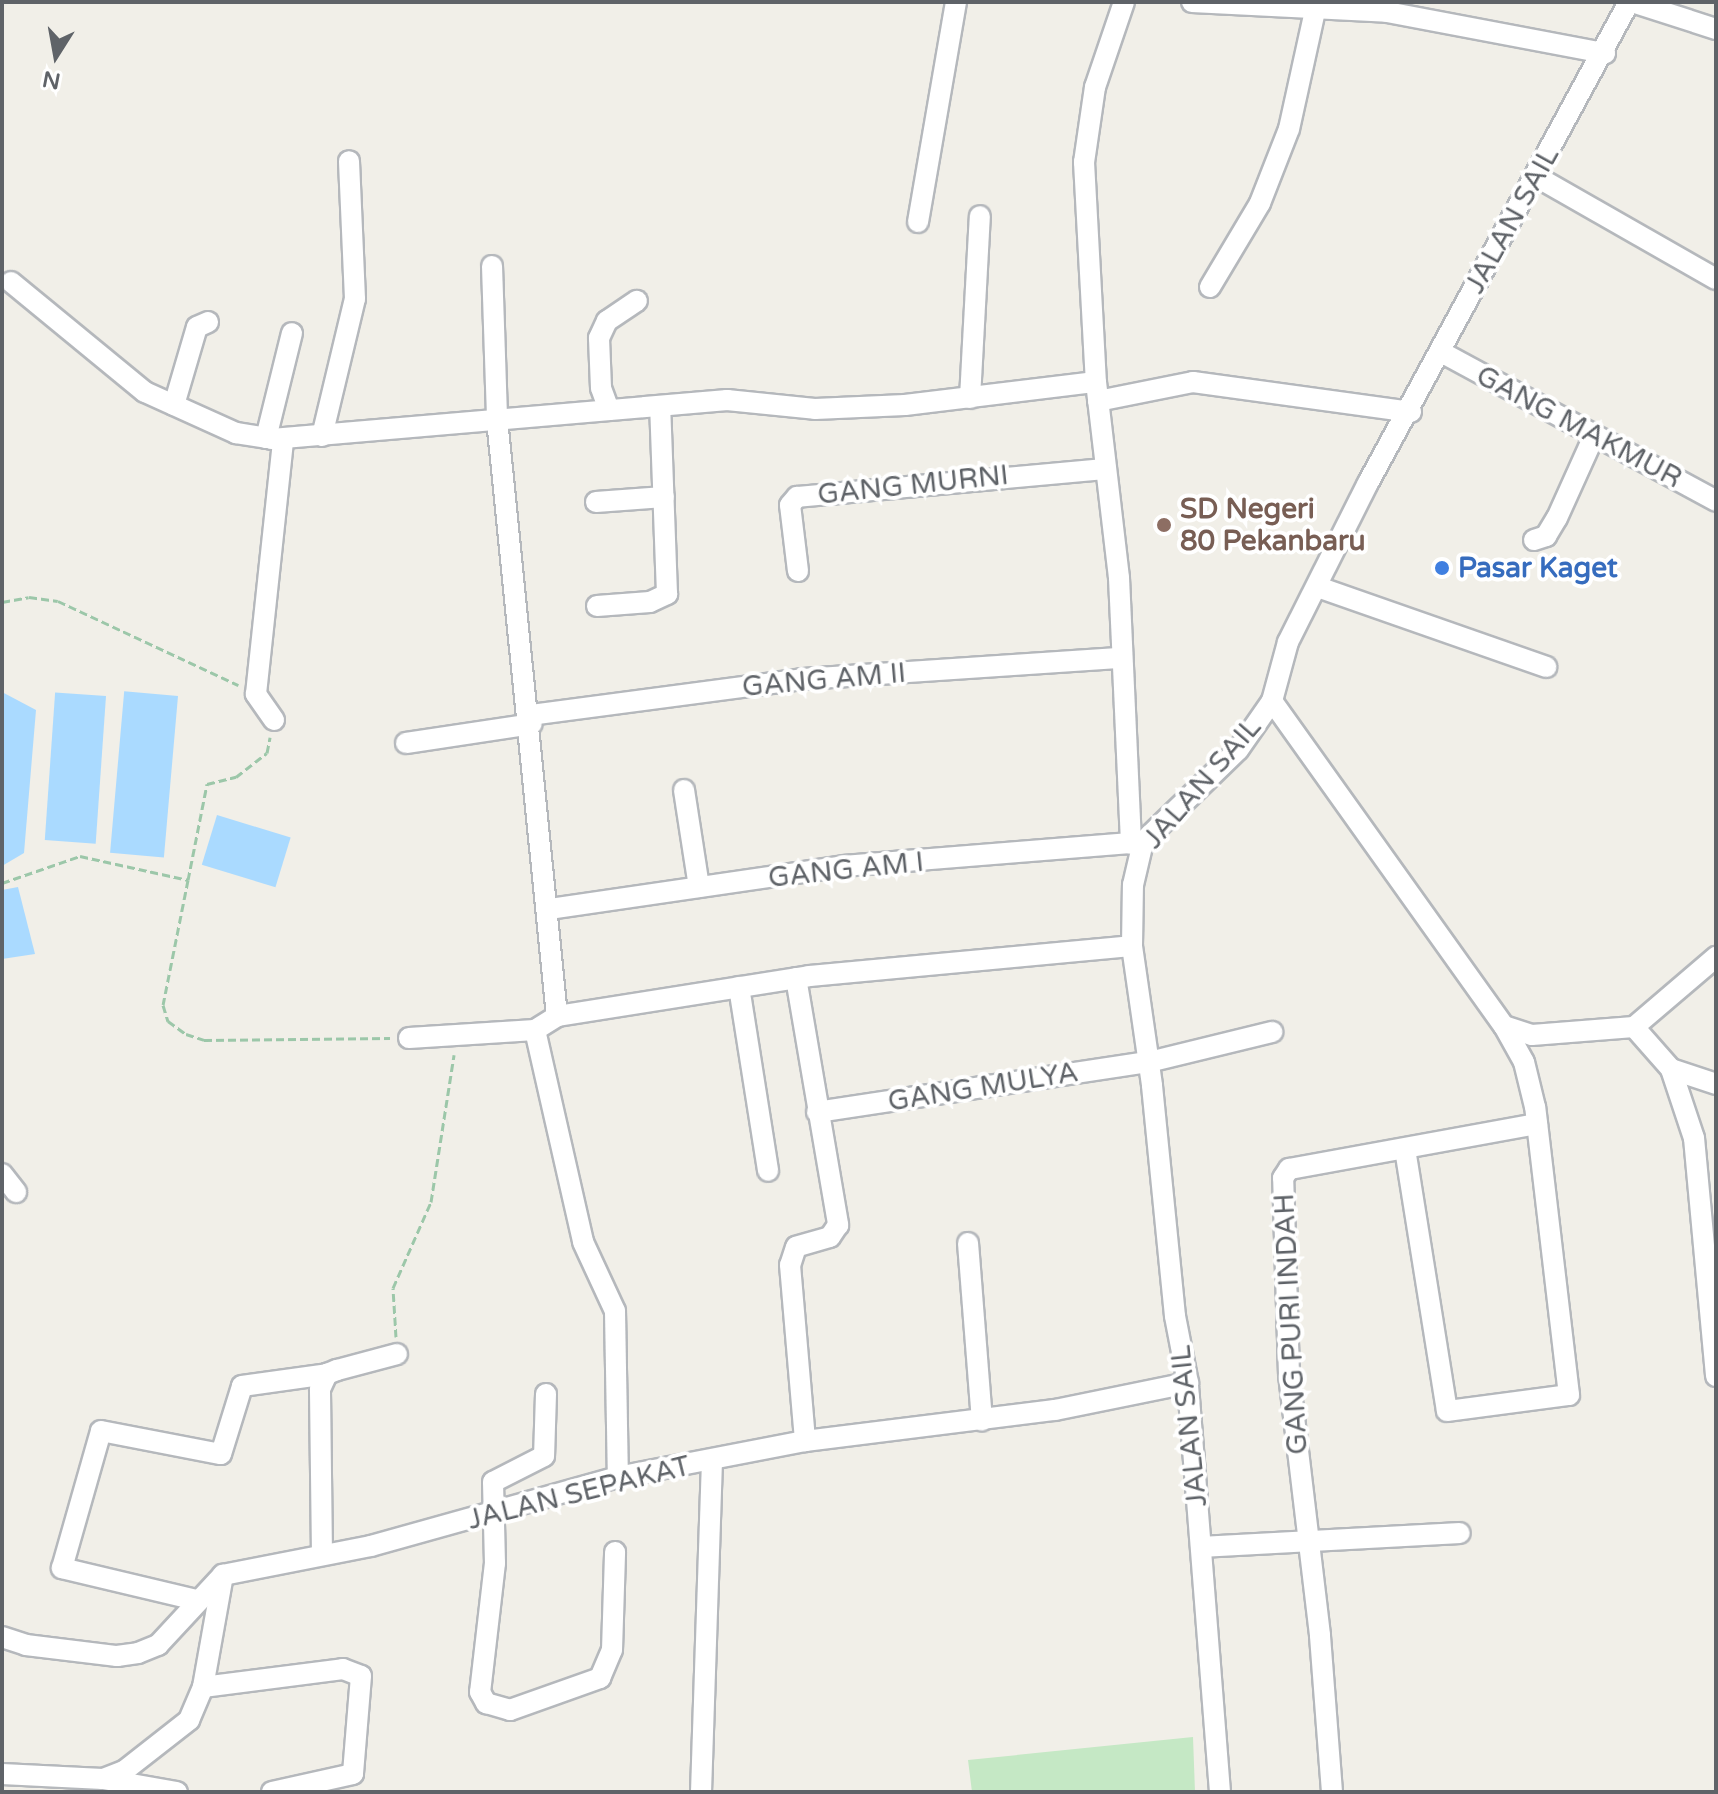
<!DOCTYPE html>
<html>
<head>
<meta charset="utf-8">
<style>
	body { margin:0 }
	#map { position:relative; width:1718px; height:1794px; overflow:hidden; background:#f1efe8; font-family:"Varela Round",sans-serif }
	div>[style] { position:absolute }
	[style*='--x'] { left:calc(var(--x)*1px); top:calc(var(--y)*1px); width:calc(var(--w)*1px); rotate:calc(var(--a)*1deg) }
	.green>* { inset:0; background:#c5e8c5 }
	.water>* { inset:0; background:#aadaff; transform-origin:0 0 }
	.path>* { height:3px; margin-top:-1.5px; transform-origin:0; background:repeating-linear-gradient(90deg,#9cc7a9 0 8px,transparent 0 12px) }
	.roads { filter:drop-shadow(2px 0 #b5b8bc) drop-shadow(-2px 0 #b5b8bc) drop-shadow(0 2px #b5b8bc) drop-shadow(0 -2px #b5b8bc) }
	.minor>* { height:20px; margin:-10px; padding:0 10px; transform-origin:10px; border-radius:10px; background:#fff }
	.dots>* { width:22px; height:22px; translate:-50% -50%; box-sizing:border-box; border:4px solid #fff; border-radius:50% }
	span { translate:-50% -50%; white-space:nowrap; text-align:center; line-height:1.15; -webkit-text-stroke:8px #fff; paint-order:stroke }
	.street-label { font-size:28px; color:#5f6368 }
	.education-label { font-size:28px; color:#785e54; font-weight:700 }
	.left { translate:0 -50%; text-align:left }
	.shop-label { font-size:28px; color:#366cbe; font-weight:700 }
	.frame { position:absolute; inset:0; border:4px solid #5f6368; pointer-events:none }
	.north { position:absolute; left:16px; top:16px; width:80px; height:80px; -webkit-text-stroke:6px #fff; paint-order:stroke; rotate:191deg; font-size:22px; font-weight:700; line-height:32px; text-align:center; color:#5f6368 }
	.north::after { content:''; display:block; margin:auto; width:28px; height:36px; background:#5f6368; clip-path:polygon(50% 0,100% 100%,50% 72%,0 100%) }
</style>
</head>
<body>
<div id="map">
	<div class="green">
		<i style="clip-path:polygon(1193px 1737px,1195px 1792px,972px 1792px,968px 1760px)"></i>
	</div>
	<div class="water">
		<i style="clip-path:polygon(2px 692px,36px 710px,24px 853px,2px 866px)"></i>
		<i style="left:106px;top:696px;width:148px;height:51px;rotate:94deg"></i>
		<i style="left:178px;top:696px;width:162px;height:54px;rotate:95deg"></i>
		<i style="left:217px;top:815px;width:77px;height:52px;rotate:17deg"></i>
		<i style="clip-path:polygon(18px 887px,35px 954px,2px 959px,2px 890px)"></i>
	</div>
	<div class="path">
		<i style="--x:2;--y:602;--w:27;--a:-10"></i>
		<i style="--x:29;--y:597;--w:29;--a:8"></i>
		<i style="--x:58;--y:601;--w:199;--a:25"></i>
		<i style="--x:188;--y:880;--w:98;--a:-78.8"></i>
		<i style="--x:207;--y:784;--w:30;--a:-14"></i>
		<i style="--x:236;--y:777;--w:39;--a:-38"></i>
		<i style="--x:267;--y:753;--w:16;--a:-79"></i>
		<i style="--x:2;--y:883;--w:83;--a:-19.1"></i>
		<i style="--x:80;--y:856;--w:111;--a:12.5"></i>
		<i style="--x:188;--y:880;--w:127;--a:101.3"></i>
		<i style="--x:163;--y:1005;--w:17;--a:73"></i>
		<i style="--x:168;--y:1021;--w:22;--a:36"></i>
		<i style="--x:186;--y:1034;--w:19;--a:18"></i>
		<i style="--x:204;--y:1040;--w:186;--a:-0.6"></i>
		<i style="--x:396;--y:1337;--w:49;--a:-93.5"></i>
		<i style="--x:393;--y:1288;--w:94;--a:-66.2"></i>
		<i style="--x:431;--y:1202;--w:149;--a:-81.1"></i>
	</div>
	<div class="roads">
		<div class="minor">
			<i style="--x:1124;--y:2;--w:90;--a:108.8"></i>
			<i style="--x:1095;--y:87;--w:76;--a:98.3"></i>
			<i style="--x:1084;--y:162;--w:220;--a:86.9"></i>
			<i style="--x:1096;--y:382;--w:197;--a:83.3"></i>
			<i style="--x:1119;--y:578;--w:266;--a:87.4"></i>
			<i style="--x:1192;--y:2;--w:195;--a:2.9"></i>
			<i style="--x:1387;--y:12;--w:222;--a:10.7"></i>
			<i style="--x:1632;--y:2;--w:88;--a:17.8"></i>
			<i style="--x:1537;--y:177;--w:206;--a:29.7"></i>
			<i style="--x:918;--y:222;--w:223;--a:-80.2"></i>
			<i style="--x:492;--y:266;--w:153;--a:88.1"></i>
			<i style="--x:497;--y:419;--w:600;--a:84.26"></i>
			<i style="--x:11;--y:282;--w:173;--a:39.4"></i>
			<i style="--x:145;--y:392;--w:100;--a:24.3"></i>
			<i style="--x:236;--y:433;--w:36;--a:9"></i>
			<i style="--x:272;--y:439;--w:457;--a:-4.9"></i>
			<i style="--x:727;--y:400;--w:88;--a:5.8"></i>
			<i style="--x:815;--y:409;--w:90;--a:-2.5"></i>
			<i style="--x:905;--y:405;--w:192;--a:-6.9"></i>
			<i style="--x:1210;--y:287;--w:98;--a:-59.2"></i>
			<i style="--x:1260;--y:203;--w:79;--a:-68.6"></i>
			<i style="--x:1289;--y:129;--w:121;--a:-77.6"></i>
			<i style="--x:1441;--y:352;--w:313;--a:28.4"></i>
			<i style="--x:970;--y:398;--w:182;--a:-86.9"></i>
			<i style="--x:1098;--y:401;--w:97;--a:-11.3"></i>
			<i style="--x:1193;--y:382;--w:220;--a:7.8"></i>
			<i style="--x:174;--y:405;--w:81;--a:-73.6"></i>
			<i style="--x:197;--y:327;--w:12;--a:-24"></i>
			<i style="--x:609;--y:410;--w:23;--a:-110"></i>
			<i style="--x:601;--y:388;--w:50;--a:-92.3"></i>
			<i style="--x:599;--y:338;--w:19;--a:-65"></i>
			<i style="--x:607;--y:321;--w:36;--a:-34"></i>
			<i style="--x:322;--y:436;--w:141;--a:-76.5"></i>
			<i style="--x:355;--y:299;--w:138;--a:-92.5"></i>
			<i style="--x:266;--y:438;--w:108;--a:-76.1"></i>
			<i style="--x:596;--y:502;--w:68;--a:-4.2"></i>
			<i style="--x:1534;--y:540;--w:13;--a:-18"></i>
			<i style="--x:1546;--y:536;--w:21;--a:-59"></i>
			<i style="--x:1557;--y:518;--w:90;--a:-65.7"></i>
			<i style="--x:798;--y:571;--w:66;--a:-96.9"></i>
			<i style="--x:790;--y:505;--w:11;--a:-49"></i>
			<i style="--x:797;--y:497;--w:310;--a:-5.2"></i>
			<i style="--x:1318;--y:587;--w:242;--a:19.3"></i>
			<i style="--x:597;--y:606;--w:53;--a:-4.3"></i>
			<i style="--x:650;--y:602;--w:19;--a:-25"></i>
			<i style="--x:667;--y:594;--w:188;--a:-92.1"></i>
			<i style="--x:1272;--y:701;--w:399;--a:54.5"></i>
			<i style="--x:1504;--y:1026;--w:29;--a:18"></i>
			<i style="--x:1532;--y:1035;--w:102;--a:-4.5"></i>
			<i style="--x:1634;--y:1027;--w:56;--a:48.6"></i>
			<i style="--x:1671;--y:1069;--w:73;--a:71.6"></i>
			<i style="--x:1694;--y:1138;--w:239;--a:84.7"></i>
			<i style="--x:530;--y:715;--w:274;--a:-7.5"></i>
			<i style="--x:802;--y:679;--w:318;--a:-3.8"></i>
			<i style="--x:274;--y:720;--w:32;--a:-125"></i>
			<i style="--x:256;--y:694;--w:255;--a:-83.9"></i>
			<i style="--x:406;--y:743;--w:127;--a:-8.6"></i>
			<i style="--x:684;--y:790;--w:98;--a:81.2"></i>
			<i style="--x:550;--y:909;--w:297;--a:-8.3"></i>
			<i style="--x:844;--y:866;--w:299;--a:-4.6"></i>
			<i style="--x:796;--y:978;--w:251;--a:80.3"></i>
			<i style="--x:838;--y:1225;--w:14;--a:124"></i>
			<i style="--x:830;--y:1237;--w:35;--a:164"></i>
			<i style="--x:796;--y:1247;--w:19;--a:108"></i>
			<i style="--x:790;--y:1265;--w:177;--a:85.1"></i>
			<i style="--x:739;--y:987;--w:186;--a:81"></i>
			<i style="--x:1634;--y:1027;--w:108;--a:-40.5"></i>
			<i style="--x:535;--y:1030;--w:217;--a:77.2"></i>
			<i style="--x:583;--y:1242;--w:76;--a:65.1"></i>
			<i style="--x:615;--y:1311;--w:166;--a:89"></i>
			<i style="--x:409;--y:1038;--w:126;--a:-3.6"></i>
			<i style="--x:535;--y:1030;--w:26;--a:-32"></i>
			<i style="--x:557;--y:1016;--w:255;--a:-9"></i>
			<i style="--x:809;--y:976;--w:324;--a:-5.3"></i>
			<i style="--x:1671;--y:1069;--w:47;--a:18.4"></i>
			<i style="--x:817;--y:1112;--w:336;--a:-8.6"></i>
			<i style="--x:1149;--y:1062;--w:127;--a:-13.7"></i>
			<i style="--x:1405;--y:1149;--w:265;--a:80.9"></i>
			<i style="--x:1447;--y:1411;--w:123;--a:-7.5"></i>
			<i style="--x:1569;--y:1395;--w:290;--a:-96.7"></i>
			<i style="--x:1535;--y:1107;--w:46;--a:-103.7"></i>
			<i style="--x:1524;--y:1062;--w:41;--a:-119.1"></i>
			<i style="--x:2;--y:1174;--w:23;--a:52"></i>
			<i style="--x:968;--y:1243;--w:178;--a:85.5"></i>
			<i style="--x:546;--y:1394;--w:62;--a:91.8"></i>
			<i style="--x:544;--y:1456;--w:57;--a:153"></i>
			<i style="--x:493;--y:1482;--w:81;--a:88.6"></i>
			<i style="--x:495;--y:1563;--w:130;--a:96.6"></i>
			<i style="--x:480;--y:1692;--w:13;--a:61"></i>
			<i style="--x:486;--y:1703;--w:25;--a:16"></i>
			<i style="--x:510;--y:1710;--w:96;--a:-19.6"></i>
			<i style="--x:600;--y:1678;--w:30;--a:-67"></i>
			<i style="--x:612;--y:1650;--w:98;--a:-88.2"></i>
			<i style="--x:1201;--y:1547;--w:259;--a:-3.1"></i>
			<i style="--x:322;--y:1555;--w:166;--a:-90.7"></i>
			<i style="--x:320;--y:1389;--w:17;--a:-65"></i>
			<i style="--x:327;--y:1374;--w:11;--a:-22"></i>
			<i style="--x:337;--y:1370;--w:62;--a:-14.9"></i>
			<i style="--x:196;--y:1600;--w:138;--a:-166.6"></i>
			<i style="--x:62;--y:1568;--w:142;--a:-74.1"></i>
			<i style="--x:101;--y:1431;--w:122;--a:10.9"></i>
			<i style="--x:221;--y:1454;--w:71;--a:-72.8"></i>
			<i style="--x:242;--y:1386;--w:86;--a:-8"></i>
			<i style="--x:2;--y:1637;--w:25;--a:18"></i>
			<i style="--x:26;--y:1645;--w:92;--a:6.9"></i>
			<i style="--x:117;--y:1656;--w:21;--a:-8"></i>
			<i style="--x:138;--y:1653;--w:22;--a:-22"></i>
			<i style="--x:158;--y:1645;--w:96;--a:-47.1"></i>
			<i style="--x:223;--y:1575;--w:151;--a:-11.1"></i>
			<i style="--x:371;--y:1546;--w:256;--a:-15.6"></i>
			<i style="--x:618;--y:1477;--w:190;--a:-10.9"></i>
			<i style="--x:805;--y:1441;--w:252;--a:-7.1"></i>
			<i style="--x:1055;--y:1410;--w:136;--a:-11.5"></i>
			<i style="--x:203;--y:1687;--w:141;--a:-7.3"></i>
			<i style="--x:343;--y:1669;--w:19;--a:21"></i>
			<i style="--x:361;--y:1676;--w:98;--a:94.7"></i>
			<i style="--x:353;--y:1774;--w:83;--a:167.5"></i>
			<i style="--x:2;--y:1774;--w:101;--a:2.8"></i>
			<i style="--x:103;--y:1779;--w:22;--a:-21"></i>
			<i style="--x:124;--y:1771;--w:83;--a:-38.1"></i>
			<i style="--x:189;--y:1720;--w:36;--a:-67"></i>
			<i style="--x:203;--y:1687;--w:114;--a:-79.9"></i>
			<i style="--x:103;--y:1779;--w:75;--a:10"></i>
			<i style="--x:701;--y:1792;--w:331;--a:-88.1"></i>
			<i style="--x:1220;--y:1792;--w:410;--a:-94.5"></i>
			<i style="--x:1188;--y:1383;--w:68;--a:-101"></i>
			<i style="--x:1175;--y:1316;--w:232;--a:-95.7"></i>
			<i style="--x:1152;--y:1085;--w:140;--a:-98.2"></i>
			<i style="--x:1132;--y:946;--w:61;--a:-89.1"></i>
			<i style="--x:1133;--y:885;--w:44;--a:-76.9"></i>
			<i style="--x:1143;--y:842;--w:132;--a:-44.1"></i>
			<i style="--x:1238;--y:750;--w:60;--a:-55.2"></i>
			<i style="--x:1272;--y:701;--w:61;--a:-74.8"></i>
			<i style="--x:1288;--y:642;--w:178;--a:-63.3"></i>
			<i style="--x:1368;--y:483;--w:547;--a:-61.51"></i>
			<i style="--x:1332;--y:1792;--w:157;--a:-94.4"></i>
			<i style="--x:1320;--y:1635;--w:262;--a:-96.8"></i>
			<i style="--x:1289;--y:1375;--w:197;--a:-91.7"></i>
			<i style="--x:1283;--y:1178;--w:11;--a:-56"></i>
			<i style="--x:1289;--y:1169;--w:252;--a:-10.3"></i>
		</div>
	</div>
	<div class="dots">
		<i style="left:1164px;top:525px;background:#8d6e63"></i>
		<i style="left:1442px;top:568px;background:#3f7fe0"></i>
	</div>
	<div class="street-label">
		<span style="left:1512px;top:220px;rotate:-61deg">JALAN SAIL</span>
		<span style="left:1579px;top:427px;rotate:28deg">GANG MAKMUR</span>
		<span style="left:913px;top:485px;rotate:-6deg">GANG MURNI</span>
		<span style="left:824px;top:680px;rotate:-5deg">GANG AM II</span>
		<span style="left:1202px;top:783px;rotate:-49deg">JALAN SAIL</span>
		<span style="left:846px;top:870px;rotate:-6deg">GANG AM I</span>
		<span style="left:983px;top:1087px;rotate:-9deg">GANG MULYA</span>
		<span style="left:1291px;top:1324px;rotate:-93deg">GANG PURI INDAH</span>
		<span style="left:1189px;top:1426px;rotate:-96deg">JALAN SAIL</span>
		<span style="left:579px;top:1493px;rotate:-14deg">JALAN SEPAKAT</span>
	</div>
	<div class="education-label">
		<span class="left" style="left:1180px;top:525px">SD Negeri<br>80 Pekanbaru</span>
	</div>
	<div class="shop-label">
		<span class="left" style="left:1458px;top:568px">Pasar Kaget</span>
	</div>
	<div class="frame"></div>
	<div class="north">N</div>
</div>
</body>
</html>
